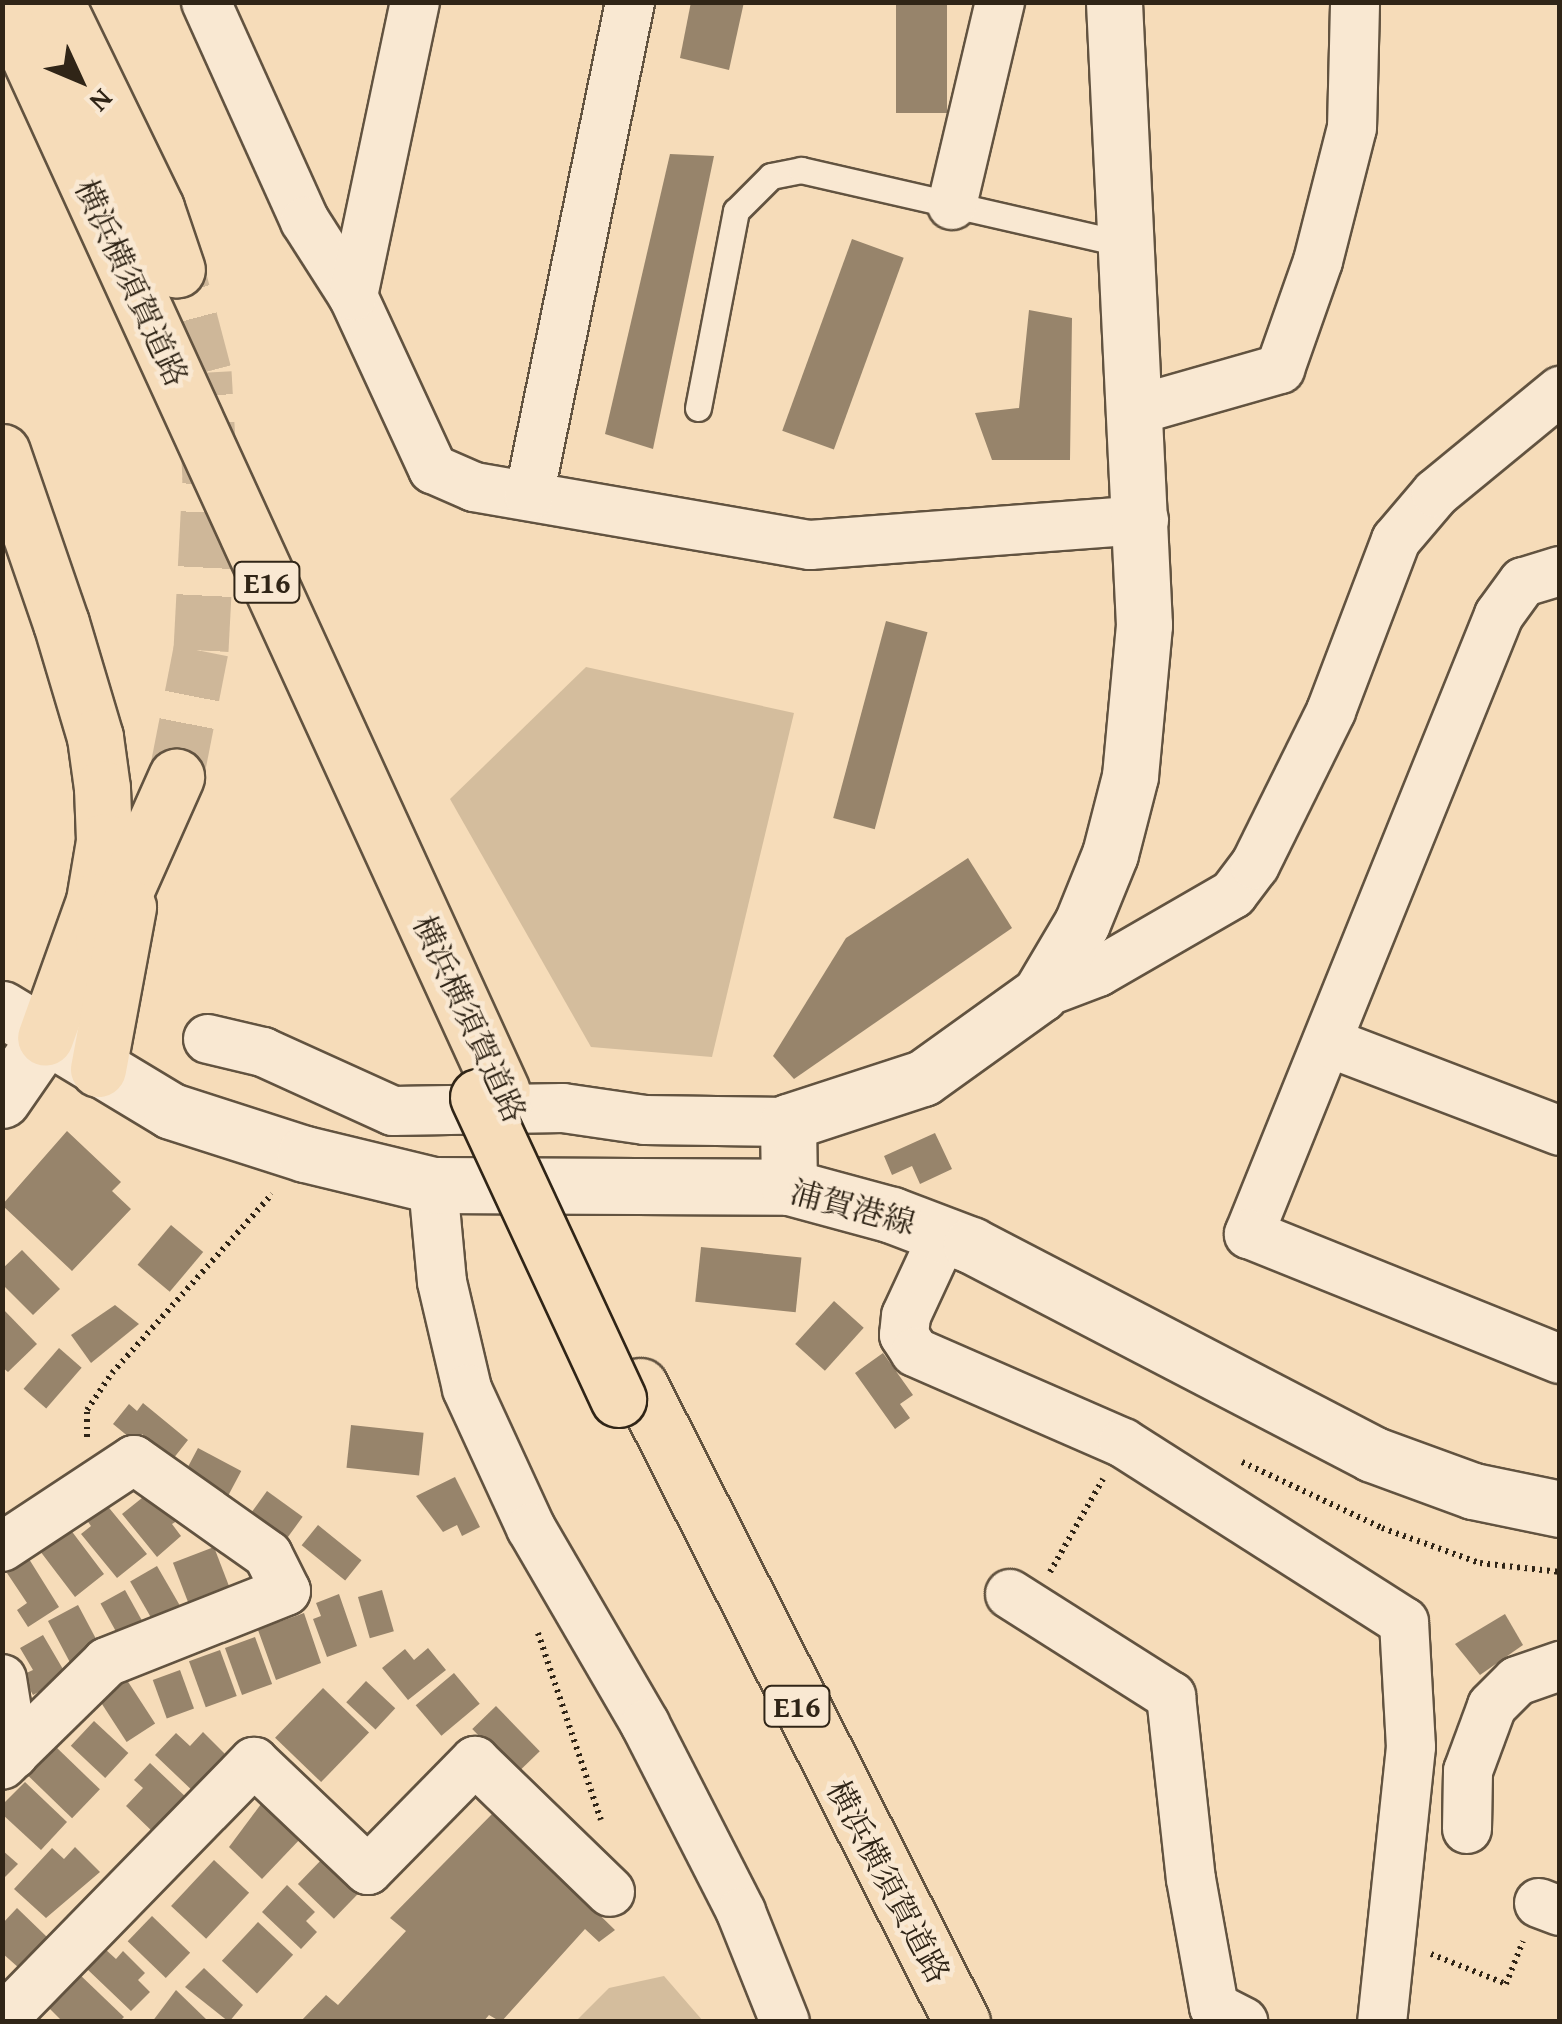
<!DOCTYPE html>
<html>
<head>
<meta charset="utf-8">
<style>
	body { margin:0 }
	#map { position:relative; width:1562px; height:2024px; overflow:hidden; background:#f6dcb9; font-family:"Gentium Book Plus","Noto Serif JP",serif }
	div>[style] { position:absolute }
	[style*='--x'] { left:calc(var(--x)*1px); top:calc(var(--y)*1px); width:calc(var(--w)*1px); rotate:calc(var(--a)*1deg) }
	.green>* { inset:0; background:#d4bd9d }
	.building>* { inset:0; background:#97846b; transform-origin:0 0 }
	.highway-tunnel>* { height:55px; margin-top:-27.5px; transform-origin:0; background:repeating-linear-gradient(90deg,#ceb799 0 55px,transparent 0 83px) }
	.path>* { height:6px; margin-top:-3px; transform-origin:0; background:repeating-linear-gradient(90deg,#302517 0 2.5px,transparent 0 7.5px) }
	.roads { filter:drop-shadow(2px 0 #625340) drop-shadow(-2px 0 #625340) drop-shadow(0 2px #625340) drop-shadow(0 -2px #625340) }
	.lane>* { height:25px; margin:-12.5px; padding:0 12.5px; transform-origin:12.5px; border-radius:12.5px; background:#f9e8d2 }
	.street>* { height:48px; margin:-24px; padding:0 24px; transform-origin:24px; border-radius:24px; background:#f9e8d2 }
	.secondary>* { height:55px; margin:-27.5px; padding:0 27.5px; transform-origin:27.5px; border-radius:27.5px; background:#f9e8d2 }
	.highway>* { height:55px; margin:-27.5px; padding:0 27.5px; transform-origin:27.5px; border-radius:27.5px; background:#f6dcb9 }
	.bridges { filter:drop-shadow(2px 0 #302517) drop-shadow(-2px 0 #302517) drop-shadow(0 2px #302517) drop-shadow(0 -2px #302517) }
	.highway-bridge>* { height:55px; margin:-27.5px; padding:0 27.5px; transform-origin:27.5px; border-radius:27.5px; background:#f6dcb9 }
	span { translate:-50% -50%; white-space:nowrap; text-align:center; line-height:1.15; -webkit-text-stroke:9px #f9e8d2; paint-order:stroke }
	.shield-label span { padding:2px 8px; background:#f9e8d2; border:2px solid; border-radius:8px; -webkit-text-stroke-width:0 }
	.shield-label { font-size:30px; color:#302517; font-weight:700 }
	.street-label { font-size:32px; color:#302517 }
	.frame { position:absolute; inset:0; border:5px solid #302517; pointer-events:none }
	.north { position:absolute; left:30px; top:30px; width:100px; height:100px; -webkit-text-stroke:8px #f9e8d2; paint-order:stroke; rotate:134deg; font-size:28px; font-weight:700; line-height:40px; text-align:center; color:#302517 }
	.north::after { content:''; display:block; margin:auto; width:35px; height:45px; background:#302517; clip-path:polygon(50% 0,100% 100%,50% 72%,0 100%) }
</style>
</head>
<body>
<div id="map">
	<div class="green">
		<i style="clip-path:polygon(586px 667px,794px 713px,712px 1057px,591px 1047px,450px 799px)"></i>
		<i style="clip-path:polygon(664px 1976px,703px 2021px,576px 2021px,609px 1988px)"></i>
	</div>
	<div class="building">
		<i style="clip-path:polygon(691px 2px,744px 2px,729px 70px,680px 58px)"></i>
		<i style="left:896px;top:2px;width:51px;height:111px"></i>
		<i style="clip-path:polygon(670px 154px,714px 156px,653px 449px,605px 434px)"></i>
		<i style="left:852px;top:239px;width:55px;height:204px;rotate:20deg"></i>
		<i style="clip-path:polygon(1029px 310px,1072px 318px,1070px 460px,992px 460px,975px 413px,1019px 408px)"></i>
		<i style="left:886px;top:621px;width:43px;height:204px;rotate:15deg"></i>
		<i style="clip-path:polygon(968px 858px,1012px 928px,794px 1079px,773px 1056px,846px 938px)"></i>
		<i style="clip-path:polygon(67px 1131px,121px 1182px,112px 1191px,131px 1209px,72px 1271px,2px 1205px)"></i>
		<i style="clip-path:polygon(935px 1133px,952px 1169px,920px 1184px,912px 1166px,892px 1175px,884px 1156px)"></i>
		<i style="left:171px;top:1225px;width:42px;height:52px;rotate:40deg"></i>
		<i style="left:701px;top:1247px;width:101px;height:55px;rotate:6deg"></i>
		<i style="clip-path:polygon(22px 1250px,60px 1289px,33px 1315px,2px 1284px,2px 1269px)"></i>
		<i style="left:834px;top:1301px;width:40px;height:58px;rotate:42deg"></i>
		<i style="clip-path:polygon(115px 1305px,139px 1324px,91px 1363px,71px 1335px)"></i>
		<i style="clip-path:polygon(2px 1308px,37px 1344px,8px 1372px,2px 1367px)"></i>
		<i style="left:59px;top:1348px;width:30px;height:54px;rotate:41deg"></i>
		<i style="clip-path:polygon(883px 1353px,913px 1395px,900px 1404px,910px 1418px,895px 1429px,855px 1373px)"></i>
		<i style="clip-path:polygon(143px 1403px,188px 1440px,173px 1459px,142px 1434px,135px 1442px,113px 1424px,129px 1404px,137px 1411px)"></i>
		<i style="left:351px;top:1425px;width:73px;height:43px;rotate:6deg"></i>
		<i style="left:198px;top:1448px;width:49px;height:28px;rotate:28deg"></i>
		<i style="clip-path:polygon(455px 1477px,480px 1527px,462px 1536px,457px 1525px,443px 1532px,416px 1496px)"></i>
		<i style="left:267px;top:1491px;width:44px;height:29px;rotate:36deg"></i>
		<i style="clip-path:polygon(147px 1494px,158px 1507px,166px 1501px,180px 1519px,172px 1524px,181px 1536px,157px 1557px,122px 1514px)"></i>
		<i style="clip-path:polygon(105px 1503px,147px 1554px,117px 1578px,81px 1534px,91px 1526px,86px 1519px)"></i>
		<i style="clip-path:polygon(64px 1521px,104px 1574px,75px 1597px,40px 1551px,56px 1539px)"></i>
		<i style="left:318px;top:1525px;width:56px;height:26px;rotate:39deg"></i>
		<i style="left:214px;top:1547px;width:48px;height:44px;rotate:69deg"></i>
		<i style="clip-path:polygon(29px 1559px,59px 1607px,28px 1627px,17px 1610px,27px 1603px,7px 1573px)"></i>
		<i style="left:157px;top:1566px;width:48px;height:31px;rotate:60deg"></i>
		<i style="left:125px;top:1590px;width:39px;height:28px;rotate:61deg"></i>
		<i style="left:382px;top:1590px;width:43px;height:25px;rotate:74deg"></i>
		<i style="clip-path:polygon(339px 1594px,357px 1646px,327px 1657px,313px 1619px,321px 1616px,316px 1603px)"></i>
		<i style="left:78px;top:1605px;width:49px;height:34px;rotate:62deg"></i>
		<i style="clip-path:polygon(276px 1612px,279px 1622px,304px 1613px,321px 1663px,276px 1680px,258px 1630px,266px 1627px,262px 1617px)"></i>
		<i style="clip-path:polygon(1505px 1614px,1523px 1645px,1480px 1675px,1455px 1644px)"></i>
		<i style="clip-path:polygon(43px 1635px,67px 1676px,33px 1695px,22px 1675px,33px 1670px,20px 1648px)"></i>
		<i style="left:255px;top:1637px;width:50px;height:32px;rotate:70deg"></i>
		<i style="clip-path:polygon(428px 1648px,446px 1670px,408px 1700px,382px 1668px,405px 1649px,414px 1660px)"></i>
		<i style="left:220px;top:1650px;width:49px;height:33px;rotate:70deg"></i>
		<i style="left:180px;top:1670px;width:41px;height:29px;rotate:70deg"></i>
		<i style="left:454px;top:1673px;width:40px;height:50px;rotate:50deg"></i>
		<i style="left:123px;top:1674px;width:59px;height:34px;rotate:57deg"></i>
		<i style="left:366px;top:1681px;width:40px;height:29px;rotate:43deg"></i>
		<i style="left:323px;top:1688px;width:64px;height:69px;rotate:44deg"></i>
		<i style="left:496px;top:1706px;width:63px;height:33px;rotate:46deg"></i>
		<i style="left:94px;top:1721px;width:47px;height:34px;rotate:43deg"></i>
		<i style="clip-path:polygon(203px 1732px,227px 1756px,198px 1796px,155px 1755px,176px 1733px,190px 1746px)"></i>
		<i style="left:56px;top:1747px;width:61px;height:40px;rotate:44deg"></i>
		<i style="clip-path:polygon(150px 1763px,189px 1800px,156px 1835px,126px 1806px,143px 1788px,134px 1780px)"></i>
		<i style="clip-path:polygon(25px 1782px,67px 1822px,41px 1850px,2px 1814px,2px 1805px)"></i>
		<i style="clip-path:polygon(264px 1800px,302px 1837px,262px 1879px,229px 1847px)"></i>
		<i style="clip-path:polygon(494px 1812px,615px 1930px,599px 1942px,585px 1929px,501px 2022px,489px 2015px,483px 2022px,300px 2022px,326px 1995px,338px 2005px,406px 1931px,390px 1918px)"></i>
		<i style="clip-path:polygon(75px 1847px,100px 1872px,46px 1918px,14px 1889px,52px 1848px,64px 1859px)"></i>
		<i style="clip-path:polygon(2px 1850px,18px 1864px,2px 1880px)"></i>
		<i style="left:325px;top:1856px;width:50px;height:39px;rotate:44deg"></i>
		<i style="left:214px;top:1860px;width:48px;height:63px;rotate:43deg"></i>
		<i style="clip-path:polygon(287px 1885px,315px 1912px,306px 1921px,317px 1932px,301px 1949px,262px 1912px)"></i>
		<i style="clip-path:polygon(17px 1908px,47px 1937px,19px 1968px,2px 1953px,2px 1924px)"></i>
		<i style="left:152px;top:1916px;width:53px;height:35px;rotate:44deg"></i>
		<i style="left:258px;top:1922px;width:48px;height:53px;rotate:43deg"></i>
		<i style="clip-path:polygon(105px 1949px,116px 1959px,123px 1951px,145px 1973px,138px 1980px,150px 1992px,131px 2011px,86px 1968px)"></i>
		<i style="clip-path:polygon(204px 1968px,243px 2005px,229px 2022px,185px 1987px)"></i>
		<i style="clip-path:polygon(77px 1972px,124px 2017px,119px 2022px,63px 2022px,46px 2005px)"></i>
		<i style="clip-path:polygon(176px 1990px,209px 2022px,152px 2022px)"></i>
	</div>
	<div class="highway-tunnel">
		<i style="--x:176;--y:777;--w:129;--a:-78.9"></i>
		<i style="--x:201;--y:650;--w:172;--a:-87"></i>
		<i style="--x:210;--y:478;--w:106;--a:-93.2"></i>
		<i style="--x:204;--y:372;--w:106;--a:-104.8"></i>
	</div>
	<div class="path">
		<i style="--x:87;--y:1437;--w:27;--a:-90"></i>
		<i style="--x:87;--y:1410;--w:45;--a:-56"></i>
		<i style="--x:112;--y:1373;--w:240;--a:-48.2"></i>
		<i style="--x:1242;--y:1462;--w:155;--a:25.2"></i>
		<i style="--x:1382;--y:1528;--w:104;--a:19.7"></i>
		<i style="--x:1480;--y:1563;--w:81;--a:6.4"></i>
		<i style="--x:1050;--y:1572;--w:107;--a:-60.3"></i>
		<i style="--x:538;--y:1633;--w:197;--a:71.4"></i>
		<i style="--x:1431;--y:1954;--w:81;--a:21.8"></i>
		<i style="--x:1506;--y:1984;--w:46;--a:-68.4"></i>
	</div>
	<div class="roads">
		<div class="lane">
			<i style="--x:698;--y:408;--w:201;--a:-79.1"></i>
			<i style="--x:736;--y:211;--w:49;--a:-45"></i>
			<i style="--x:771;--y:176;--w:31;--a:-11"></i>
			<i style="--x:801;--y:170;--w:332;--a:12.9"></i>
		</div>
		<div class="street">
			<i style="--x:206;--y:2;--w:240;--a:65.7"></i>
			<i style="--x:305;--y:221;--w:89;--a:57.4"></i>
			<i style="--x:353;--y:296;--w:191;--a:65.2"></i>
			<i style="--x:433;--y:469;--w:45;--a:23.7"></i>
			<i style="--x:474;--y:487;--w:341;--a:9.8"></i>
			<i style="--x:810;--y:545;--w:335;--a:-4.3"></i>
			<i style="--x:952;--y:205;--w:209;--a:-76.7"></i>
			<i style="--x:353;--y:296;--w:300;--a:-78.1"></i>
			<i style="--x:1136;--y:410;--w:150;--a:-15.9"></i>
			<i style="--x:1280;--y:369;--w:114;--a:-70.6"></i>
			<i style="--x:1318;--y:261;--w:137;--a:-75.7"></i>
			<i style="--x:1352;--y:128;--w:126;--a:-88.6"></i>
			<i style="--x:529;--y:496;--w:504;--a:-78.44"></i>
			<i style="--x:1560;--y:571;--w:39;--a:163"></i>
			<i style="--x:1523;--y:582;--w:41;--a:126"></i>
			<i style="--x:1499;--y:615;--w:668;--a:111.99"></i>
			<i style="--x:1249;--y:1234;--w:335;--a:21.9"></i>
			<i style="--x:1040;--y:994;--w:62;--a:-20.8"></i>
			<i style="--x:1098;--y:972;--w:156;--a:-30"></i>
			<i style="--x:1233;--y:894;--w:36;--a:-53"></i>
			<i style="--x:1255;--y:865;--w:172;--a:-63.7"></i>
			<i style="--x:1331;--y:711;--w:183;--a:-69.2"></i>
			<i style="--x:1396;--y:540;--w:62;--a:-49.6"></i>
			<i style="--x:1436;--y:493;--w:161;--a:-39.4"></i>
			<i style="--x:208;--y:1039;--w:57;--a:13.3"></i>
			<i style="--x:263;--y:1052;--w:143;--a:24.4"></i>
			<i style="--x:393;--y:1111;--w:170;--a:-1"></i>
			<i style="--x:563;--y:1108;--w:83;--a:8.3"></i>
			<i style="--x:645;--y:1120;--w:143;--a:0.8"></i>
			<i style="--x:1330;--y:1043;--w:246;--a:20.9"></i>
			<i style="--x:433;--y:1185;--w:97;--a:84.7"></i>
			<i style="--x:442;--y:1282;--w:110;--a:76.8"></i>
			<i style="--x:467;--y:1389;--w:153;--a:65.3"></i>
			<i style="--x:531;--y:1528;--w:227;--a:59.8"></i>
			<i style="--x:645;--y:1724;--w:211;--a:62.9"></i>
			<i style="--x:741;--y:1912;--w:118;--a:68.2"></i>
			<i style="--x:944;--y:1234;--w:90;--a:114.9"></i>
			<i style="--x:906;--y:1316;--w:19;--a:96"></i>
			<i style="--x:904;--y:1335;--w:20;--a:57"></i>
			<i style="--x:915;--y:1352;--w:227;--a:23.6"></i>
			<i style="--x:1123;--y:1443;--w:333;--a:32.5"></i>
			<i style="--x:1404;--y:1622;--w:125;--a:86.8"></i>
			<i style="--x:1411;--y:1747;--w:277;--a:96"></i>
			<i style="--x:2;--y:1547;--w:158;--a:-33.4"></i>
			<i style="--x:134;--y:1460;--w:164;--a:35.3"></i>
			<i style="--x:268;--y:1555;--w:40;--a:63.4"></i>
			<i style="--x:286;--y:1591;--w:193;--a:158.4"></i>
			<i style="--x:107;--y:1662;--w:147;--a:135.6"></i>
			<i style="--x:1010;--y:1594;--w:191;--a:32.4"></i>
			<i style="--x:1171;--y:1696;--w:184;--a:83.8"></i>
			<i style="--x:1191;--y:1879;--w:130;--a:79.8"></i>
			<i style="--x:1214;--y:2007;--w:33;--a:27"></i>
			<i style="--x:2;--y:1679;--w:76;--a:80.9"></i>
			<i style="--x:1467;--y:1829;--w:58;--a:-89"></i>
			<i style="--x:1468;--y:1771;--w:69;--a:-69.7"></i>
			<i style="--x:1492;--y:1706;--w:35;--a:-45"></i>
			<i style="--x:1517;--y:1681;--w:46;--a:-19.2"></i>
			<i style="--x:1539;--y:1903;--w:22;--a:21"></i>
			<i style="--x:2;--y:2020;--w:361;--a:-45.7"></i>
			<i style="--x:254;--y:1762;--w:157;--a:43.5"></i>
			<i style="--x:368;--y:1870;--w:153;--a:-45.5"></i>
			<i style="--x:475;--y:1761;--w:188;--a:44.1"></i>
		</div>
		<div class="secondary">
			<i style="--x:2;--y:1009;--w:197;--a:31.1"></i>
			<i style="--x:171;--y:1111;--w:141;--a:17.8"></i>
			<i style="--x:305;--y:1154;--w:132;--a:13.6"></i>
			<i style="--x:433;--y:1185;--w:356;--a:0.3"></i>
			<i style="--x:789;--y:1187;--w:107;--a:15.2"></i>
			<i style="--x:892;--y:1215;--w:85;--a:20.8"></i>
			<i style="--x:971;--y:1245;--w:452;--a:27.5"></i>
			<i style="--x:1372;--y:1454;--w:108;--a:20.1"></i>
			<i style="--x:1473;--y:1491;--w:89;--a:11.7"></i>
			<i style="--x:2;--y:1100;--w:75;--a:-55.3"></i>
			<i style="--x:789;--y:1187;--w:65;--a:-90.9"></i>
			<i style="--x:788;--y:1122;--w:142;--a:-18.1"></i>
			<i style="--x:923;--y:1078;--w:144;--a:-35.7"></i>
			<i style="--x:1040;--y:994;--w:82;--a:-59.4"></i>
			<i style="--x:1082;--y:923;--w:74;--a:-67.9"></i>
			<i style="--x:1110;--y:854;--w:81;--a:-75.6"></i>
			<i style="--x:1130;--y:776;--w:152;--a:-84.7"></i>
			<i style="--x:1144;--y:625;--w:624;--a:-92.76"></i>
		</div>
		<div class="highway">
			<i style="--x:4;--y:2;--w:1197;--a:65.43"></i>
			<i style="--x:56;--y:2;--w:229;--a:64.1"></i>
			<i style="--x:156;--y:208;--w:65;--a:71.3"></i>
			<i style="--x:2;--y:452;--w:181;--a:71"></i>
			<i style="--x:61;--y:623;--w:119;--a:73.4"></i>
			<i style="--x:95;--y:737;--w:51;--a:82.2"></i>
			<i style="--x:102;--y:788;--w:53;--a:87.8"></i>
			<i style="--x:104;--y:841;--w:61;--a:99.5"></i>
			<i style="--x:94;--y:901;--w:145;--a:109.7"></i>
			<i style="--x:103;--y:941;--w:180;--a:-66"></i>
			<i style="--x:98;--y:1069;--w:165;--a:-79.5"></i>
			<i style="--x:640;--y:1386;--w:713;--a:63.15"></i>
		</div>
	</div>
	<div class="bridges">
		<div class="highway-bridge">
			<i style="--x:478;--y:1097;--w:333;--a:65.1"></i>
		</div>
	</div>
	<div class="shield-label">
		<span style="left:267px;top:582px">E16</span>
		<span style="left:797px;top:1706px">E16</span>
	</div>
	<div class="street-label">
		<span style="left:131px;top:283px;rotate:65deg">横浜横須賀道路</span>
		<span style="left:469px;top:1019px;rotate:65deg">横浜横須賀道路</span>
		<span style="left:853px;top:1208px;rotate:15deg">浦賀港線</span>
		<span style="left:888px;top:1882px;rotate:62deg">横浜横須賀道路</span>
	</div>
	<div class="frame"></div>
	<div class="north">N</div>
</div>
</body>
</html>
